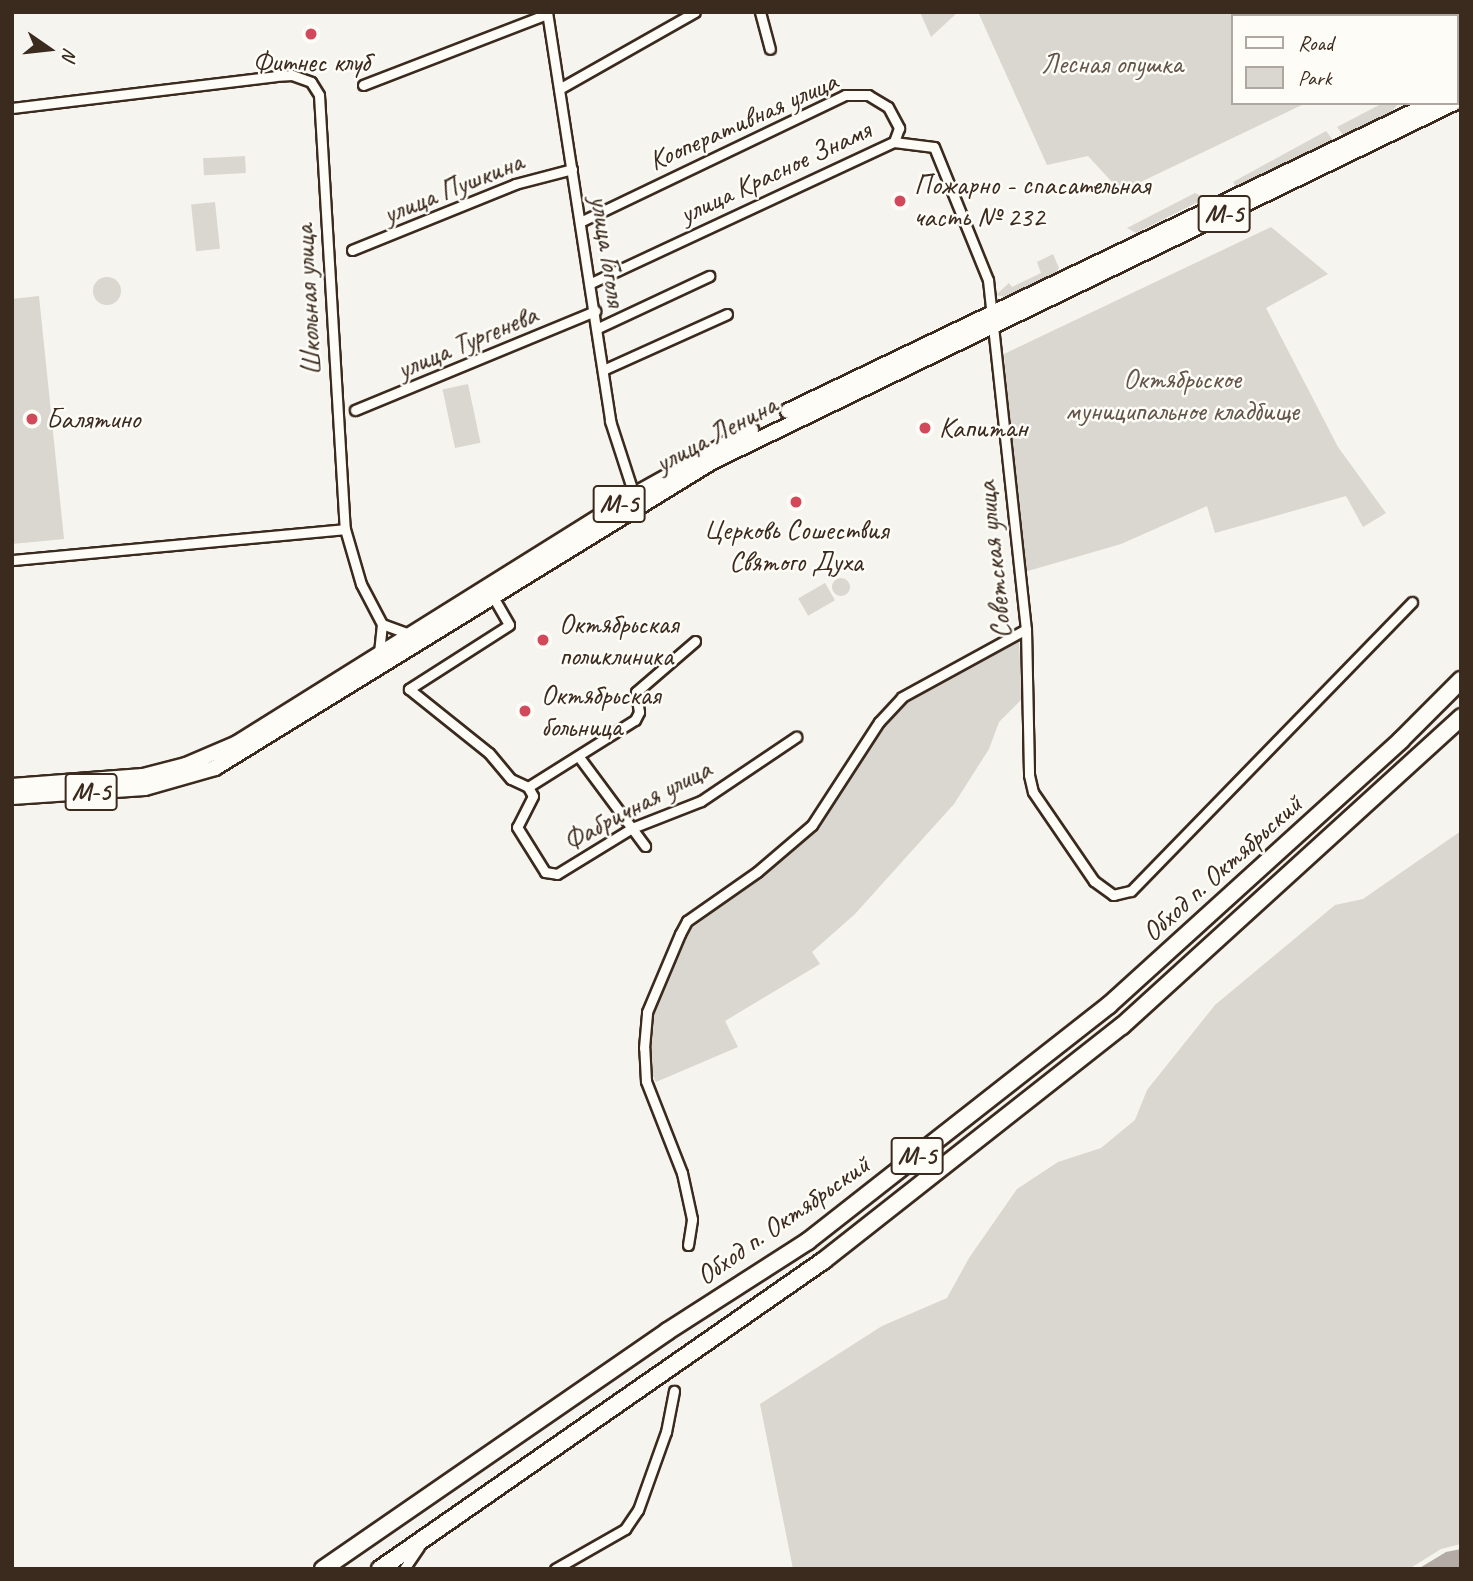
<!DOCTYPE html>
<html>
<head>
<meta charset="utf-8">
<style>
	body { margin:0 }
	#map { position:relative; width:1473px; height:1581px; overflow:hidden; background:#f5f4ee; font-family:Caveat,sans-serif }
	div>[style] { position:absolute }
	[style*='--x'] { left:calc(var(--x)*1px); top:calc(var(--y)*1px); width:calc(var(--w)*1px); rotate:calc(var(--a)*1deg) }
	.green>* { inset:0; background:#dad6d0; transform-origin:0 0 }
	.round { border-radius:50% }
	.water>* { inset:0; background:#b4aca4 }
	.roads { filter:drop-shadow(2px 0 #3b2a1e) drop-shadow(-2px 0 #3b2a1e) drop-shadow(0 2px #3b2a1e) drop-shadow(0 -2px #3b2a1e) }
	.street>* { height:9px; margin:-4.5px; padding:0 4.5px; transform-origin:4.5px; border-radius:4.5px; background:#fdfcf7 }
	.primary>* { height:14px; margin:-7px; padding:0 7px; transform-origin:7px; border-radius:7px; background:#fdfcf7 }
	.highway>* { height:16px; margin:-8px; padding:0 8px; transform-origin:8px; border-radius:8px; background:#fdfcf7 }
	.dots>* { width:19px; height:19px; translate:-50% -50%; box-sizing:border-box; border:4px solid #fdfcf7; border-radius:50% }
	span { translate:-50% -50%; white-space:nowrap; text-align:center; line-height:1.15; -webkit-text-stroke:5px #fdfcf7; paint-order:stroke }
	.shield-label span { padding:2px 5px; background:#fdfcf7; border:2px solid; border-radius:5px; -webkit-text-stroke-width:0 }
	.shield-label { font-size:26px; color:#3b2a1e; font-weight:700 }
	.poi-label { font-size:28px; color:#3b2a1e }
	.left { translate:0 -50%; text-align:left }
	.park-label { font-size:28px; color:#63554a }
	.street-label { font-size:28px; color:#3b2a1e }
	.frame { position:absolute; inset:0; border:14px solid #3b2a1e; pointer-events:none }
	.legend { position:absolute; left:1231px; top:14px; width:228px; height:91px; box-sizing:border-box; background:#fdfcf7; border:2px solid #afa8a0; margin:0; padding:9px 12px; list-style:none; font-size:21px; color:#3b2a1e }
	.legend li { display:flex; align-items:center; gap:14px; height:35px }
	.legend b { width:35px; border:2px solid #afa8a0 }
	.north { position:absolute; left:14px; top:14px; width:70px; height:70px; -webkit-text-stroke:5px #fdfcf7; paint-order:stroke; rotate:104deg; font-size:19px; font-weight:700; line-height:28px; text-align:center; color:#3b2a1e }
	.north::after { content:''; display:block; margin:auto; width:24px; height:32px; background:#3b2a1e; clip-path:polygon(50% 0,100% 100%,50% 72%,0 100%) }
</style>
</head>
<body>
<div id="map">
	<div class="green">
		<i style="clip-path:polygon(920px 12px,958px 12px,931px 37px)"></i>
		<i style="clip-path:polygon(978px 12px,1367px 12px,1368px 16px,1233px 16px,1233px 103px,1306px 103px,1126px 189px,1112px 182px,1088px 156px,1047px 165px)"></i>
		<i style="clip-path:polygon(1383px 103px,1399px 103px,1391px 112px,1343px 135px,1337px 127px)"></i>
		<i style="clip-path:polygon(1326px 131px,1333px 140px,1236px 187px,1233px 182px)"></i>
		<i style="left:245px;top:156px;width:17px;height:42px;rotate:87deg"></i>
		<i style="clip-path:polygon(1195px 193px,1206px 198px,1136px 233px,1127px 228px)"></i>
		<i style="left:215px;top:202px;width:47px;height:24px;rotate:84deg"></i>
		<i style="clip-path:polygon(1271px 227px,1328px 274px,1266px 308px,1338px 447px,1386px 513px,1363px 527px,1346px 496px,1215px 533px,1207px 506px,1121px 544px,1021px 573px,1004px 354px)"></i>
		<i style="clip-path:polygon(1053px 254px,1059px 268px,1053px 277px,1009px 298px,996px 295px,1009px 283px,1012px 287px,1041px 273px,1037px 262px)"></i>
		<i class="round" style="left:93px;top:277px;width:28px;height:28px"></i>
		<i style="clip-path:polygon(39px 296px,64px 539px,12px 544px,12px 299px)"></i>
		<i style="left:468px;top:384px;width:60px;height:26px;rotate:78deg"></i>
		<i class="round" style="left:832px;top:578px;width:18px;height:18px"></i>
		<i style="left:825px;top:583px;width:20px;height:31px;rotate:60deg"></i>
		<i style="clip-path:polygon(1019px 642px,1022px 699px,999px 722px,989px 749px,954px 804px,855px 914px,812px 952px,820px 964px,725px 1021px,738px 1047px,656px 1082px,647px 1065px,656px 994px,687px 932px,812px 835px,863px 747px,905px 697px)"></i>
		<i style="clip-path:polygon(1461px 831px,1461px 1544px,1441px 1549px,1409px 1569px,793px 1569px,760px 1404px,882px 1326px,947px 1298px,969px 1258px,1017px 1189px,1058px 1162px,1101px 1148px,1135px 1120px,1147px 1090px,1215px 1005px,1335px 905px,1363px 899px)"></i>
	</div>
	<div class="water">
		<i style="clip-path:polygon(1461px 1549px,1461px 1569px,1418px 1569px,1446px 1552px)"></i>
	</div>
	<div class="roads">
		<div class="street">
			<i style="--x:547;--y:12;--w:414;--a:81.2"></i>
			<i style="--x:610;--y:421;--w:78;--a:72"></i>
			<i style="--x:760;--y:12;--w:38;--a:75"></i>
			<i style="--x:1383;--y:12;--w:4;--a:76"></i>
			<i style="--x:1457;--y:41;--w:4;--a:-27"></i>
			<i style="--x:363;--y:85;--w:197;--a:-21.1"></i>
			<i style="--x:559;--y:89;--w:156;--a:-29.5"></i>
			<i style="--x:12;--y:108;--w:265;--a:-6.9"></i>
			<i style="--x:275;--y:76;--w:17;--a:-3"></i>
			<i style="--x:292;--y:75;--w:20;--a:20"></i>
			<i style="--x:311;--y:82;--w:15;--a:58"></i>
			<i style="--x:319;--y:95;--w:435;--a:86.6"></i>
			<i style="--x:345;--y:529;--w:57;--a:73.8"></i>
			<i style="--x:361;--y:584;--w:45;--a:62.3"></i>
			<i style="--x:382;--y:624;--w:28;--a:96"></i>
			<i style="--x:580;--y:222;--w:294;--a:-25.6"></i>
			<i style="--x:845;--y:95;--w:23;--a:0"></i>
			<i style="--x:868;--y:95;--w:23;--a:31"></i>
			<i style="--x:888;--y:107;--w:24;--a:62"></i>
			<i style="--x:899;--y:128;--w:15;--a:110"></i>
			<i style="--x:352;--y:250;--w:176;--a:-22"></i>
			<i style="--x:515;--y:184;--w:59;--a:-14.7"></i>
			<i style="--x:591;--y:283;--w:334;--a:-25"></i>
			<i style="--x:894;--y:142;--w:40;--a:7.1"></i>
			<i style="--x:934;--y:147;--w:144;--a:67.9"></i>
			<i style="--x:988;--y:280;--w:351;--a:83.8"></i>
			<i style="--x:1026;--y:629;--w:146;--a:88.8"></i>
			<i style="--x:1029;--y:775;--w:17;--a:77"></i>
			<i style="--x:1033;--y:792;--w:108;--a:55.6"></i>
			<i style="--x:1094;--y:881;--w:24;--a:36"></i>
			<i style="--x:1113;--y:895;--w:18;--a:-13"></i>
			<i style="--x:1131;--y:891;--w:403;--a:-45.8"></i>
			<i style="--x:598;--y:328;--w:123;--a:-25.1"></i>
			<i style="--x:603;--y:370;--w:136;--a:-24.3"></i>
			<i style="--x:355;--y:410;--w:260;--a:-22.4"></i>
			<i style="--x:12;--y:560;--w:334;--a:-5.3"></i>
			<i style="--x:492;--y:595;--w:34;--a:60"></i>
			<i style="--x:509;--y:625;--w:119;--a:147.4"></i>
			<i style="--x:409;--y:689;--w:102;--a:38.7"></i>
			<i style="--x:489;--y:753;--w:34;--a:50"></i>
			<i style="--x:511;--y:779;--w:19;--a:25"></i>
			<i style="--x:528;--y:787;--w:126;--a:-32.1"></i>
			<i style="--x:635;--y:720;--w:9;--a:-63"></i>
			<i style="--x:639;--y:712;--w:20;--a:-99"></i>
			<i style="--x:636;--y:692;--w:78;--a:-40.8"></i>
			<i style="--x:382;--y:624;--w:29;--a:20"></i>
			<i style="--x:579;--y:757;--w:111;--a:53.4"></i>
			<i style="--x:528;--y:787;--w:10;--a:61"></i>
			<i style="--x:533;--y:796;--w:35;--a:117"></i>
			<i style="--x:517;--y:827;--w:53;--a:58.1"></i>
			<i style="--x:545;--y:872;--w:12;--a:9"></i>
			<i style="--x:557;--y:874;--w:88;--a:-31.5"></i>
			<i style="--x:632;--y:828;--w:74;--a:-21.4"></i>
			<i style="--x:701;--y:801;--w:115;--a:-34"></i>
			<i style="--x:688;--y:1245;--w:26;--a:-81"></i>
			<i style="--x:692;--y:1219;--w:47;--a:-102.3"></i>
			<i style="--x:682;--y:1173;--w:99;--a:-111.4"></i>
			<i style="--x:646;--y:1081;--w:33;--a:-93"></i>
			<i style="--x:644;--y:1048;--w:36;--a:-85"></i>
			<i style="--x:647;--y:1012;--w:85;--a:-67.1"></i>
			<i style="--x:680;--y:934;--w:15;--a:-62"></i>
			<i style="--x:687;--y:921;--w:85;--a:-35"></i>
			<i style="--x:757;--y:872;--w:72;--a:-40.5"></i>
			<i style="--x:812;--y:825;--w:123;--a:-57"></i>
			<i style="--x:879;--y:722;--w:34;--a:-47"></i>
			<i style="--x:902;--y:697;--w:141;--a:-28.7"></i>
			<i style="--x:404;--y:1569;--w:27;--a:-56"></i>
			<i style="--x:555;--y:1569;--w:81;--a:-29.7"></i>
			<i style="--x:625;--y:1529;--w:23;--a:-56"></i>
			<i style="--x:638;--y:1510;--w:83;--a:-70.3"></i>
			<i style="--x:666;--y:1432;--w:42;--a:-79"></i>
		</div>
		<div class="primary">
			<i style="--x:1457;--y:91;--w:4;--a:-27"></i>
			<i style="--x:788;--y:411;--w:713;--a:-25.59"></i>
			<i style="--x:12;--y:786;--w:131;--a:-4.4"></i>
			<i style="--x:143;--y:776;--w:44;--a:-14.3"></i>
			<i style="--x:186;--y:765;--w:56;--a:-23.3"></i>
			<i style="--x:237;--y:743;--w:468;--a:-32"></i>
			<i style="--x:634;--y:495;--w:134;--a:-29.1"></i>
			<i style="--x:12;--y:797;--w:133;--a:-3.9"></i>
			<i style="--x:145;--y:788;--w:73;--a:-15.9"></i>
			<i style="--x:215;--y:768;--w:584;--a:-31.62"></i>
			<i style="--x:712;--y:462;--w:824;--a:-25.82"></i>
		</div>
		<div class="highway">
			<i style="--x:323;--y:1569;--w:419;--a:-34.6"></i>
			<i style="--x:668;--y:1331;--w:166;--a:-32.7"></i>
			<i style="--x:808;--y:1241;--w:382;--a:-38.1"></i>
			<i style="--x:1109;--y:1005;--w:394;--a:-42.2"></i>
			<i style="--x:1401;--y:740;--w:85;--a:-45"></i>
			<i style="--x:380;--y:1569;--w:540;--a:-34.81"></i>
			<i style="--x:823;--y:1261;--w:380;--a:-38.2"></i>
			<i style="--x:1122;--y:1026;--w:459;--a:-42.3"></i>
		</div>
	</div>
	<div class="dots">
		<i style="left:311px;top:34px;background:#d1495b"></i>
		<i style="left:900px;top:201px;background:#d1495b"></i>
		<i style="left:32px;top:419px;background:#d1495b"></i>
		<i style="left:925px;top:428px;background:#d1495b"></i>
		<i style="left:796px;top:502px;background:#d1495b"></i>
		<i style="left:543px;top:640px;background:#d1495b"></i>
		<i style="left:525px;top:711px;background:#d1495b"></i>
	</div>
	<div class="shield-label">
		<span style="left:1224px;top:214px">М-5</span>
		<span style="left:619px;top:504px">М-5</span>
		<span style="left:91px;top:792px">М-5</span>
		<span style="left:917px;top:1156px">М-5</span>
	</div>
	<div class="poi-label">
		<span style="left:311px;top:62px">Фитнес клуб</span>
		<span class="left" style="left:914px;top:201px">Пожарно - спасательная<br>часть № 232</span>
		<span class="left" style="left:46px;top:419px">Балятино</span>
		<span class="left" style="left:939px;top:428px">Капитан</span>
		<span style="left:796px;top:546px">Церковь Сошествия<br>Святого Духа</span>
		<span class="left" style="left:559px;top:640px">Октябрьская<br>поликлиника</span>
		<span class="left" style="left:541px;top:711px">Октябрьская<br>больница</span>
	</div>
	<div class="park-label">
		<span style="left:1112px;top:64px">Лесная опушка</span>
		<span style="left:1182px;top:395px">Октябрьское<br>муниципальное кладбище</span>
	</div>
	<div class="street-label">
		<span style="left:743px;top:121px;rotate:-24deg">Кооперативная улица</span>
		<span style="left:775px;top:172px;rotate:-25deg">улица Красное Знамя</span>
		<span style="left:453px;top:188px;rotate:-22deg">улица Пушкина</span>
		<span style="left:608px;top:251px;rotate:81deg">улица Гоголя</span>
		<span style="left:308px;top:300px;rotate:-93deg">Школьная улица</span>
		<span style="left:467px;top:342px;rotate:-23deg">улица Тургенева</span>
		<span style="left:716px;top:434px;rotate:-28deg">улица Ленина</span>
		<span style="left:994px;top:560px;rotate:-96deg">Советская улица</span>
		<span style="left:637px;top:805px;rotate:-28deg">Фабричная улица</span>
		<span style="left:1222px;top:868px;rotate:-42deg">Обход п. Октябрьский</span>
		<span style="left:783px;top:1220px;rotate:-35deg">Обход п. Октябрьский</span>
	</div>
	<div class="frame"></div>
	<ul class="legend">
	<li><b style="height:9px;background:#fdfcf7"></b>Road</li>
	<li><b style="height:19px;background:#dad6d0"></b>Park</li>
	</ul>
	<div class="north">N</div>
</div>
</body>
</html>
